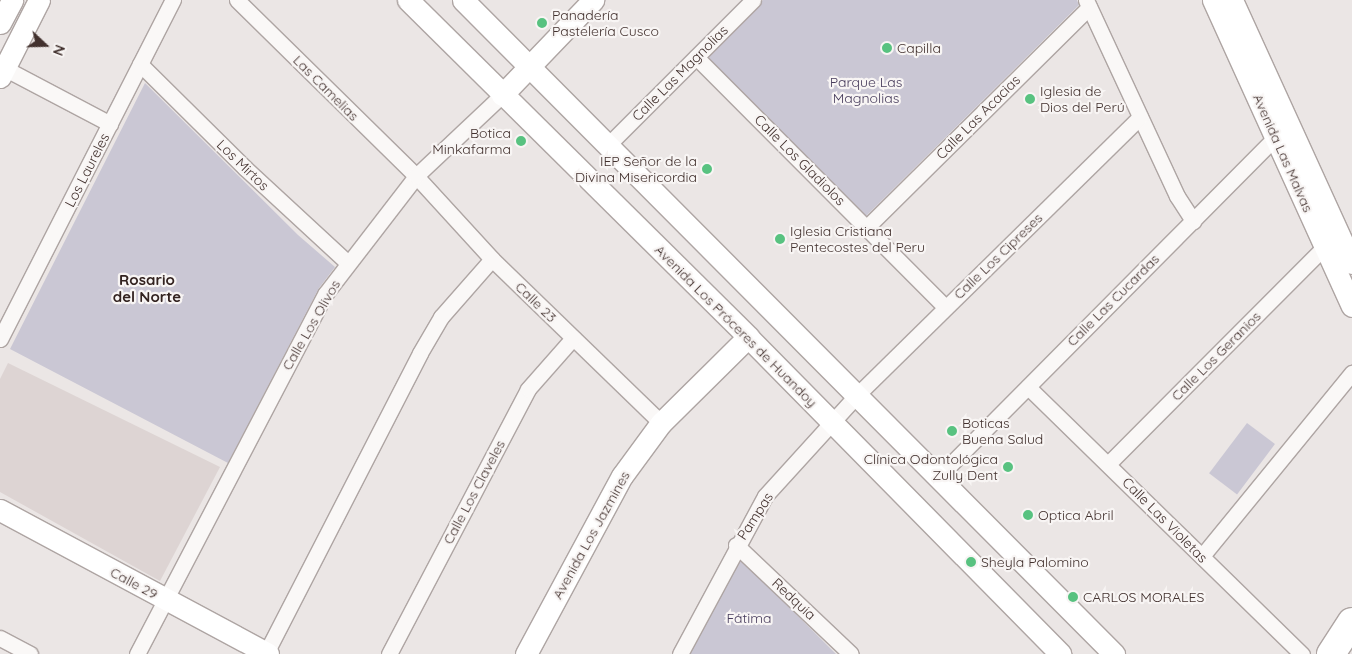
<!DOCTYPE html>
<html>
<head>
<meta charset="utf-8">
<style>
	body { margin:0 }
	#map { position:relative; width:1352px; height:654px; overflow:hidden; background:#ebe6e5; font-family:Quicksand,sans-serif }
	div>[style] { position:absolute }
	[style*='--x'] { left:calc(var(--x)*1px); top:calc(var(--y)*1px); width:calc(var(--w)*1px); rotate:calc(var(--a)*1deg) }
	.built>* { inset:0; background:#ddd4d3 }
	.green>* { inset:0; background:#cac7d4; transform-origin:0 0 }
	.roads { filter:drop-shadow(1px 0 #aea5a3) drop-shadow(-1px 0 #aea5a3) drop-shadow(0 1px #aea5a3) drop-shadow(0 -1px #aea5a3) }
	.street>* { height:15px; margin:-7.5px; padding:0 7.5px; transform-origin:7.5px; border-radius:7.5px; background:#faf8f7 }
	.secondary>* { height:21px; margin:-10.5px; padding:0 10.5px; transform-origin:10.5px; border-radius:10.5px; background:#fff }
	.highway>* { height:28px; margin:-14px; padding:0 14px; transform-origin:14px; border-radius:14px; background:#fff }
	.dots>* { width:14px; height:14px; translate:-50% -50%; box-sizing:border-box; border:2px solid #f8f5f4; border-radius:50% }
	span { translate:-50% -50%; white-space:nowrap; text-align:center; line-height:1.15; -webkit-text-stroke:4.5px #f8f5f4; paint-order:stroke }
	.poi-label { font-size:14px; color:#42312e }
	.left { translate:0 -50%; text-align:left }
	.right { translate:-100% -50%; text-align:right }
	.street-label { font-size:14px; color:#42312e }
	.park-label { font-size:14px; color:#473c5c }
	.neighbourhood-label { font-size:15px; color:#332320; font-weight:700 }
	.north { position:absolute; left:20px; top:20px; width:50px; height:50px; -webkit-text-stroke:4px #f8f5f4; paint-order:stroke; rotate:111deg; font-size:14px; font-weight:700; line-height:20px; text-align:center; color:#42312e }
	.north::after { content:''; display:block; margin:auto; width:18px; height:22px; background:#42312e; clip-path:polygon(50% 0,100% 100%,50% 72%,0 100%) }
</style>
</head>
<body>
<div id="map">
	<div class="built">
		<i style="clip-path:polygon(8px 363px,220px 467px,160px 581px,0 492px,0 379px)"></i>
	</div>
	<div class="green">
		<i style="clip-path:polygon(763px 0,1077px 0,1079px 5px,866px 216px,707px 57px)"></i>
		<i style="clip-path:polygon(145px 83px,298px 235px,335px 267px,319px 288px,228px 463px,10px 349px)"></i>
		<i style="left:1247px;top:423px;width:35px;height:63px;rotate:37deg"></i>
		<i style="clip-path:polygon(739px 557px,836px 654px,690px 654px)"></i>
	</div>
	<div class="roads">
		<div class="street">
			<i style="--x:237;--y:0;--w:251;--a:44.5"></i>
			<i style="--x:416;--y:176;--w:113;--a:47.5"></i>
			<i style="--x:492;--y:259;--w:235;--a:44.1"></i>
			<i style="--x:1086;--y:0;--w:216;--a:65.1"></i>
			<i style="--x:1177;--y:196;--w:30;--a:57"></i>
			<i style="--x:696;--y:57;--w:353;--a:45.1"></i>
			<i style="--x:140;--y:64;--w:148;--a:44.7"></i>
			<i style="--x:245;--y:168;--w:140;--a:42.7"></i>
			<i style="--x:4;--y:68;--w:120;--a:27.8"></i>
			<i style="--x:608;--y:145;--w:205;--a:-45"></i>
			<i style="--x:868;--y:226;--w:311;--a:-44.7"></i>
			<i style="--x:0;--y:339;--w:381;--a:-63"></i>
			<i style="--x:1028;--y:387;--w:383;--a:44.3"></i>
			<i style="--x:1108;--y:464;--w:306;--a:-45.1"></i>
			<i style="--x:938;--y:477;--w:488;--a:-45.2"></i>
			<i style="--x:736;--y:545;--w:158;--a:43.5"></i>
			<i style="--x:1202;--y:556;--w:237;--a:-50.7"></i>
			<i style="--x:0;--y:638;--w:34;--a:28"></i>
			<i style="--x:266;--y:653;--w:337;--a:-62.8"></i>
			<i style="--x:420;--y:353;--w:42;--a:-59.7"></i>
			<i style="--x:441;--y:317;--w:77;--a:-48.7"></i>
			<i style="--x:137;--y:654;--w:407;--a:-62.4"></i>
			<i style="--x:326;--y:293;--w:148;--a:-52.4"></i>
			<i style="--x:416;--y:176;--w:118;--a:-43.3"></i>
			<i style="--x:389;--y:654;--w:299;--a:-62.3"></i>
			<i style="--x:528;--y:389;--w:68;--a:-48.6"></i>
			<i style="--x:680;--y:654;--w:179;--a:-61.7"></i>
			<i style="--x:765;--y:496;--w:135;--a:-47.7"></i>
			<i style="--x:856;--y:396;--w:398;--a:-44.5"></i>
		</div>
		<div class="secondary">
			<i style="--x:408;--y:0;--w:479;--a:44.7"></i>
			<i style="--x:748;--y:337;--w:445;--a:45.4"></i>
			<i style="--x:463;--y:0;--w:923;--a:45.13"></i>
			<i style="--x:1213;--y:0;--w:336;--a:65.6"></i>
			<i style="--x:1232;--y:0;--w:289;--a:65.5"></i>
			<i style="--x:0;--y:23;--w:26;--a:-62"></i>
			<i style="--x:0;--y:77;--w:86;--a:-63.1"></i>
			<i style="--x:502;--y:95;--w:132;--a:-46.2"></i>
			<i style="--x:0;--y:510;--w:304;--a:28.2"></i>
			<i style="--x:526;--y:654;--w:202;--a:-61.7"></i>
			<i style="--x:622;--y:476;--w:66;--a:-53.7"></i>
			<i style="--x:661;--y:423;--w:122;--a:-44.7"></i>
		</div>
		<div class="highway">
			<i style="--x:1331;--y:654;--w:38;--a:-57"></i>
		</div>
	</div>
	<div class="dots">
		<i style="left:542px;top:23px;background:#58c280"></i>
		<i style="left:887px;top:48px;background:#58c280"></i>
		<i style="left:1030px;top:99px;background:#58c280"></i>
		<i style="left:521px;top:141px;background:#58c280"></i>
		<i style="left:707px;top:169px;background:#58c280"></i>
		<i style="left:780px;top:239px;background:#58c280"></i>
		<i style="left:952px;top:431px;background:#58c280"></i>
		<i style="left:1008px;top:467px;background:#58c280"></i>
		<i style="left:1028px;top:515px;background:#58c280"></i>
		<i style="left:971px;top:562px;background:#58c280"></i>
		<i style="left:1073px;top:597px;background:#58c280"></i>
	</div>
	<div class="poi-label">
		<span class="left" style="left:552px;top:23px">Panadería<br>Pastelería Cusco</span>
		<span class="left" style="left:897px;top:48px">Capilla</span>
		<span class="left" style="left:1040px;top:99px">Iglesia de<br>Dios del Perú</span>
		<span class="right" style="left:511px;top:141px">Botica<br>Minkafarma</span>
		<span class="right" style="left:697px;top:169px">IEP Señor de la<br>Divina Misericordia</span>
		<span class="left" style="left:790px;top:239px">Iglesia Cristiana<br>Pentecostes del Peru</span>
		<span class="left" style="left:962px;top:431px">Boticas<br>Buena Salud</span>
		<span class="right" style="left:998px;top:467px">Clínica Odontológica<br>Zully Dent</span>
		<span class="left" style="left:1038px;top:515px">Optica Abril</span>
		<span class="left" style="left:981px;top:562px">Sheyla Palomino</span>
		<span class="left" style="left:1083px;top:597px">CARLOS MORALES</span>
	</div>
	<div class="street-label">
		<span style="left:680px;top:73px;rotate:-45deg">Calle Las Magnolias</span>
		<span style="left:326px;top:88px;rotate:45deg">Las Camelias</span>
		<span style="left:978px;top:117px;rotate:-45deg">Calle Las Acacias</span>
		<span style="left:1283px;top:153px;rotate:66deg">Avenida Las Malvas</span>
		<span style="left:800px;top:160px;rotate:45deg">Calle Los Gladiolos</span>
		<span style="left:243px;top:165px;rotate:44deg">Los Mirtos</span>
		<span style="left:87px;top:170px;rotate:-63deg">Los Laureles</span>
		<span style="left:998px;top:256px;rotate:-44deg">Calle Los Cipreses</span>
		<span style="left:1113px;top:300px;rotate:-45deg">Calle Las Cucardas</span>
		<span style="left:536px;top:302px;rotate:44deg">Calle 23</span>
		<span style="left:311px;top:325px;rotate:-60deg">Calle Los Olivos</span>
		<span style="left:736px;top:326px;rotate:45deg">Avenida Los Próceres de Huandoy</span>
		<span style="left:1216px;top:356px;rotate:-45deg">Calle Los Geranios</span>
		<span style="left:474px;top:492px;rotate:-62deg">Calle Los Claveles</span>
		<span style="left:755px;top:516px;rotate:-57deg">Pampas</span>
		<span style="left:1165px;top:520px;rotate:45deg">Calle Las Violetas</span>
		<span style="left:591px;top:535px;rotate:-61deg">Avenida Los Jazmines</span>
		<span style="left:134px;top:583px;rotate:28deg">Calle 29</span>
		<span style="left:794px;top:599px;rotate:43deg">Redquia</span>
	</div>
	<div class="park-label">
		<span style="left:866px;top:90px">Parque Las<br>Magnolias</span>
		<span style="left:749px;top:618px">Fátima</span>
	</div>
	<div class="neighbourhood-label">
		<span style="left:147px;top:288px">Rosario<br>del Norte</span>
	</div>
	<div class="north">N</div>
</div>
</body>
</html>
